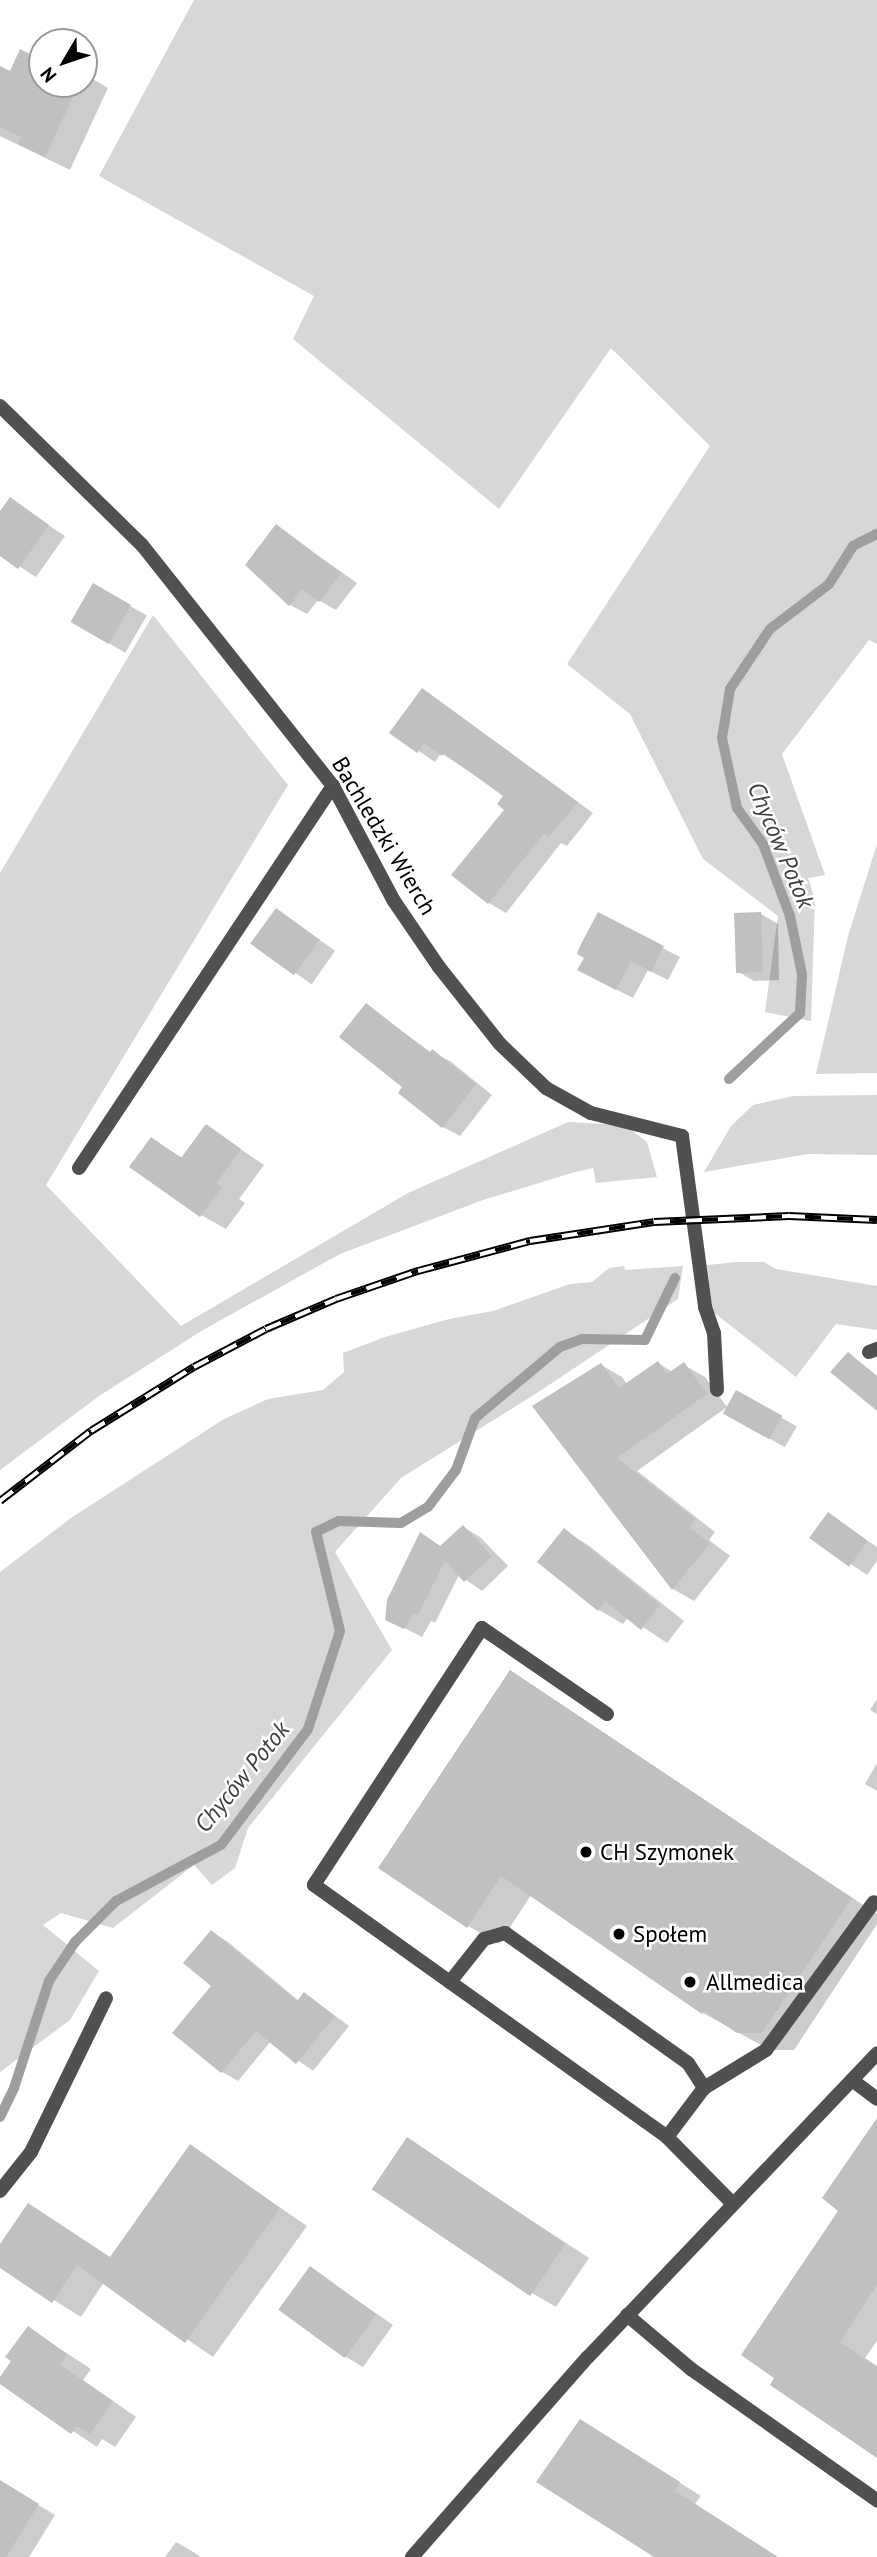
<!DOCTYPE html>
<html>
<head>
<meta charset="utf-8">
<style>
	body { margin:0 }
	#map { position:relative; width:877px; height:2557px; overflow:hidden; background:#fff; font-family:"PT Sans",sans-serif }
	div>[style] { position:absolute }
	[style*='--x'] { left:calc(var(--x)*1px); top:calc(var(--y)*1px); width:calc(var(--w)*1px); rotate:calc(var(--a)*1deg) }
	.green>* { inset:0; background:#d7d7d7 }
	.shadow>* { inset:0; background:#0003; transform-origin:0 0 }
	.stream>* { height:10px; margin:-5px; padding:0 5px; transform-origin:5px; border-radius:5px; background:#9e9e9e }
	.building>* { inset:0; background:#c0c0c0; transform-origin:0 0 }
	.service>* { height:14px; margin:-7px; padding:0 7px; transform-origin:7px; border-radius:7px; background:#505050 }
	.minor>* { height:14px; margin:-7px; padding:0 7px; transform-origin:7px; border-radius:7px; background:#505050 }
	.tertiary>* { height:14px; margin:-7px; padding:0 7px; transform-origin:7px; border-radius:7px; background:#505050 }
	.rail>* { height:8px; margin-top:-4px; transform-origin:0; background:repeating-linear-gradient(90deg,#fff 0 16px,#000 0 32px); box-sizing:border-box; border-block:2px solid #000 }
	.dots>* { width:19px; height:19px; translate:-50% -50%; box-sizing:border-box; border:4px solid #fff; border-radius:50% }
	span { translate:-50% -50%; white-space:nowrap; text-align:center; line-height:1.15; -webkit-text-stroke:5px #fff; paint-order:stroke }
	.street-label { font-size:23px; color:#000 }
	.poi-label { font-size:23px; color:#000 }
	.left { translate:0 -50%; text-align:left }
	.water-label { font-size:24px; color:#3f3f3f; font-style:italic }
	.north { position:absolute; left:28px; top:28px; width:70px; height:70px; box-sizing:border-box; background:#fff; border:2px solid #999; border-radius:50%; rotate:231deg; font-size:19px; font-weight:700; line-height:28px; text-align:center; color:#000 }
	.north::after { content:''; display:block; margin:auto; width:24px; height:32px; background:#000; clip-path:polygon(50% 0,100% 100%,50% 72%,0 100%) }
</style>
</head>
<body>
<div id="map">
	<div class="green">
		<i style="clip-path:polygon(194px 0,877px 0,877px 644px,869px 640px,782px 754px,825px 875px,808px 878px,815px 900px,811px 1021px,765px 1012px,778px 916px,703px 859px,630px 714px,567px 664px,710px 446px,611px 348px,499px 509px,293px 339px,314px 296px,99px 176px)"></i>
		<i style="clip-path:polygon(153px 615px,288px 785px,46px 1185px,181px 1326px,408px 1193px,568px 1122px,621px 1125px,630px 1129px,647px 1142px,657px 1177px,596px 1183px,593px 1168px,575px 1172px,483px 1200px,340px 1254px,203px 1330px,99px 1396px,0 1470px,0 873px)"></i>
		<i style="clip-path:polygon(877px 844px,877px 1073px,816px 1074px,848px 936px)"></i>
		<i style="clip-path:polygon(877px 1095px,877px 1155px,808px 1154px,704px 1172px,731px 1126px,753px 1105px,793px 1096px)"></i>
		<i style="clip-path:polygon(738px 1262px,764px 1262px,776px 1269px,877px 1286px,877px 1330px,836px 1324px,796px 1377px,712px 1311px,707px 1265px)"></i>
		<i style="clip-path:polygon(624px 1266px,625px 1270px,683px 1266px,678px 1299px,540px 1391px,401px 1478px,335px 1552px,392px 1650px,248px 1828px,235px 1868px,212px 1885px,194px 1865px,113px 1928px,61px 1913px,43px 1925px,99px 1971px,70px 2020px,0 2072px,0 1572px,71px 1518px,224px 1419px,268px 1399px,323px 1390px,344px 1372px,343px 1353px,385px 1337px,449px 1319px,493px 1311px,570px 1284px,592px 1282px,609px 1268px)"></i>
	</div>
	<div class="shadow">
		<i style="clip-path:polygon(42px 61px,42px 84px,84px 84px,84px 74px,108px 88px,70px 170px,0 136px,0 75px)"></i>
		<i style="clip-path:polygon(10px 500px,65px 536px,36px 577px,0 554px,0 512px)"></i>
		<i style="clip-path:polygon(276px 526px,357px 583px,336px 610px,318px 600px,307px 614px,290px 605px,247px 564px)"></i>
		<i style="left:94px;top:585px;width:61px;height:43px;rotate:30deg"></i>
		<i style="clip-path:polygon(422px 690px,593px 813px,567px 846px,561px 843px,506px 913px,489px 903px,506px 809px,506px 796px,441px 753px,435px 762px,392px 733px)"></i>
		<i style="left:277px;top:910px;width:71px;height:41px;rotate:35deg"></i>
		<i style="clip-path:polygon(761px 914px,778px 924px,779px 980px,754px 981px,737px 971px)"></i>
		<i style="clip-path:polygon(598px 915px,680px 957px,668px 980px,648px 970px,633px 998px,596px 979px,586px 957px)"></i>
		<i style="clip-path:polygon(366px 1005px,432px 1053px,450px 1061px,492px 1095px,460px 1136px,443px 1127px,405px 1087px)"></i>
		<i style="clip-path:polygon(206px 1126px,264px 1165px,239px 1199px,245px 1203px,226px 1229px,201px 1215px,151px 1139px,183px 1158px)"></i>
		<i style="clip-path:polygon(658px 1363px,673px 1372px,684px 1365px,705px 1377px,727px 1407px,637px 1471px,715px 1532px,709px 1540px,730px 1556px,694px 1601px,673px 1589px,535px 1407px,601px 1365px,622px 1377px,627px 1384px)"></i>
		<i style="left:737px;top:1392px;width:69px;height:24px;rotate:30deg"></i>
		<i style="clip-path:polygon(829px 1515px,877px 1547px,877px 1561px,867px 1575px,812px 1538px)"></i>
		<i style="clip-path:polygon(463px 1527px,480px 1537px,508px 1566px,482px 1591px,459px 1575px,435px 1623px,431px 1621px,422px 1637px,387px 1619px,421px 1534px,442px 1547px)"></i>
		<i style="clip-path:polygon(564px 1531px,588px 1545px,684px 1621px,667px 1643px,628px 1617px,623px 1624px,599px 1610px)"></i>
		<i style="clip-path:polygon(510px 1672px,877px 1914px,877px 1924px,794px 2050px,770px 2050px,703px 2013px,531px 1895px,499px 1944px,468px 1926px)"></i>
		<i style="clip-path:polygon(877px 1699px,877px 1714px,870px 1710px)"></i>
		<i style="clip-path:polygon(877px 1763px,877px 1791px,865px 1784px)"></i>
		<i style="clip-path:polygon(212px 1932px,228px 1942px,299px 2001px,305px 1994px,349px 2026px,313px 2071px,271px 2041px,238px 2081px,222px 2072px)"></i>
		<i style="clip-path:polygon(407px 2139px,589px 2258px,556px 2307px,532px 2293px)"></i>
		<i style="clip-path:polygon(191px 2146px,307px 2226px,213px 2357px,104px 2282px,81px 2317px,0 2266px,0 2247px,28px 2205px,111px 2258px)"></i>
		<i style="clip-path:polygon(877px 2147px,877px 2341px,865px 2358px,877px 2366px,877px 2456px,772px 2385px,840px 2210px)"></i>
		<i style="clip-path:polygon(310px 2268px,393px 2325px,363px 2367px,346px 2357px)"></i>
		<i style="clip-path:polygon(28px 2328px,91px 2369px,83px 2380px,136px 2417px,115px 2447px,102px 2439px,97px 2447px,0 2382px)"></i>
		<i style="clip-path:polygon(602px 2434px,701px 2496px,695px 2504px,777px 2557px,658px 2557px)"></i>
		<i style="clip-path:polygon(8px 2487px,55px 2515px,29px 2557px,0 2557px,0 2501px)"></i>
		<i style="clip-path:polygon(176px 2542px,195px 2553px,200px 2557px,165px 2557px)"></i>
	</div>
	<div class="stream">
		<i style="--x:729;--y:1079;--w:97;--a:-42.9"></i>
		<i style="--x:800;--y:1013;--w:39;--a:-87"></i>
		<i style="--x:802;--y:974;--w:59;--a:-101.7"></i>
		<i style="--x:790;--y:916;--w:77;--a:-110.6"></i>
		<i style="--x:763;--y:844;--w:44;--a:-125.8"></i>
		<i style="--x:737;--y:808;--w:72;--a:-102.1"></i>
		<i style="--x:722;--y:738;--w:50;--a:-80.7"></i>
		<i style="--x:730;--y:689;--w:72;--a:-56.3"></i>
		<i style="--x:770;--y:629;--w:74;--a:-37.3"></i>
		<i style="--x:829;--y:584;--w:45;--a:-57.7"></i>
		<i style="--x:853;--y:546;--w:27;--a:-27"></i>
		<i style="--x:0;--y:2117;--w:32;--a:-64"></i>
		<i style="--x:14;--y:2088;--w:113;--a:-71.9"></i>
		<i style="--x:49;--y:1981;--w:47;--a:-56.3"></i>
		<i style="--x:75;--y:1942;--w:58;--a:-45"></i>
		<i style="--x:116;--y:1901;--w:119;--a:-28.1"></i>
		<i style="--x:221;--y:1845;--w:145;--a:-53.1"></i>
		<i style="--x:308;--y:1729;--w:103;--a:-71.9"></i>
		<i style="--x:340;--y:1631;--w:102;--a:-103.6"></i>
		<i style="--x:316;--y:1532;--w:25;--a:-26"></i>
		<i style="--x:339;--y:1521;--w:62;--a:1.8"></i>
		<i style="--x:401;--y:1523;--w:31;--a:-31"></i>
		<i style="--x:428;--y:1507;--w:46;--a:-52.9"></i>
		<i style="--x:456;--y:1470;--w:55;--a:-69.9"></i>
		<i style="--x:475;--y:1418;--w:111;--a:-39.9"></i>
		<i style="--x:560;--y:1347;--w:23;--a:-20"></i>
		<i style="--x:582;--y:1339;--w:63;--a:0.9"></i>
		<i style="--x:645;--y:1340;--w:69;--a:-64.2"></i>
	</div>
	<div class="building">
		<i style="clip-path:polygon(20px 49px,42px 60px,42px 84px,79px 84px,45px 157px,18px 144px,21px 137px,0 127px,0 66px,10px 71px)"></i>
		<i style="clip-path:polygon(10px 497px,49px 525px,18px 569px,0 556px,0 511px)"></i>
		<i style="clip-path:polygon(276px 524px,341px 573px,319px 602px,302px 589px,289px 606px,245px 565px)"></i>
		<i style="left:93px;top:583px;width:44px;height:45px;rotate:30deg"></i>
		<i style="clip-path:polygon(422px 688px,578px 802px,549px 837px,544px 833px,488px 904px,451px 875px,504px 810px,497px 804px,503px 796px,444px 753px,442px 756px,424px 743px,417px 753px,389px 733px)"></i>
		<i style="left:276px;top:908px;width:54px;height:44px;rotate:36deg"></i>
		<i style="clip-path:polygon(598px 912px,664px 946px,651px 972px,631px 961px,616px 990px,577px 970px,584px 958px,577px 954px,579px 948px)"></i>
		<i style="left:761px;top:912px;width:60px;height:27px;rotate:88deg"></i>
		<i style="clip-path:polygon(366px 1003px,430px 1053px,432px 1049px,476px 1084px,442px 1128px,398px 1093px,402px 1087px,339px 1037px)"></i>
		<i style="clip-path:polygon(206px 1124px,241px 1149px,216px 1184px,222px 1187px,200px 1217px,129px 1167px,151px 1137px,181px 1158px)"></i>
		<i style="clip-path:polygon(848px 1352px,877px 1376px,877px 1411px,830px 1372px)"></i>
		<i style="clip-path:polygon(658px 1361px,667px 1374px,684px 1362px,707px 1394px,617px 1458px,695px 1519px,689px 1527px,710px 1543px,672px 1590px,532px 1406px,601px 1363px,619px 1388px)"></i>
		<i style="left:736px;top:1390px;width:53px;height:27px;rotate:29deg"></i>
		<i style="left:828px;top:1512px;width:49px;height:32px;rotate:36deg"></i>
		<i style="clip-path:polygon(463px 1525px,492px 1556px,464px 1582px,445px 1561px,418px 1615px,414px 1613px,404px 1629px,385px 1620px,387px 1600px,420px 1532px,440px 1546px)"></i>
		<i style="clip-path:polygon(564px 1528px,660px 1605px,641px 1630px,605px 1601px,598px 1611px,537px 1562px)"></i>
		<i style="clip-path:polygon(510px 1670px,852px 1898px,762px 2033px,737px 2033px,704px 2011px,702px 2014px,501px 1876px,467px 1928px,378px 1868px)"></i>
		<i style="clip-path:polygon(211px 1930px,297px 2001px,304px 1992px,335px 2016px,296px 2064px,256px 2031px,221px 2073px,172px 2033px,211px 1986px,183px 1963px)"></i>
		<i style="clip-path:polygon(877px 2118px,877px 2284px,840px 2342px,877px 2367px,877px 2458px,770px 2385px,774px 2378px,741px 2355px,838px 2211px,822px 2198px)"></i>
		<i style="left:407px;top:2137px;width:191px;height:63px;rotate:34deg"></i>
		<i style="clip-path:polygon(190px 2144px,280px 2208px,185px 2343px,77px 2265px,52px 2303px,0 2268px,0 2244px,28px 2203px,110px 2257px)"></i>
		<i style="left:310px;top:2266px;width:82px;height:54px;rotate:36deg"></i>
		<i style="clip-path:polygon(28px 2326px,67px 2354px,60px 2365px,113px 2401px,90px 2434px,77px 2426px,71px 2434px,0 2384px,0 2377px,11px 2361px,5px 2357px)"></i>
		<i style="clip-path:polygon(580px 2419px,680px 2482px,675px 2491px,778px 2557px,654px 2557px,536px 2482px)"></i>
		<i style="clip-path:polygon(0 2480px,39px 2504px,6px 2557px,0 2557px)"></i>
	</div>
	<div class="service">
		<i style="--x:79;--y:1168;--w:459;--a:-56.4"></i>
		<i style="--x:869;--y:1352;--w:9;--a:-21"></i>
		<i style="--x:607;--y:1714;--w:152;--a:-145.5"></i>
		<i style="--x:482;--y:1628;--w:307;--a:123.2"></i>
		<i style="--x:314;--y:1885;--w:434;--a:35.5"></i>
		<i style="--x:667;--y:2137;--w:93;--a:45.4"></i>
		<i style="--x:450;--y:1982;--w:55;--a:-51.7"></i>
		<i style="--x:484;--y:1939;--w:22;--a:-16"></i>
		<i style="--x:505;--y:1933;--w:224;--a:35.4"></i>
		<i style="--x:688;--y:2063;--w:30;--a:57"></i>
		<i style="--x:852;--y:2080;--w:31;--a:37"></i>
		<i style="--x:667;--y:2137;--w:61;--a:-52.9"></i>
		<i style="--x:704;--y:2088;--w:73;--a:-31.5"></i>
		<i style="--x:766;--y:2050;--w:183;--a:-53.9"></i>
		<i style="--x:627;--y:2315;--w:84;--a:40.2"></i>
		<i style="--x:691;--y:2369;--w:228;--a:35.2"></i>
	</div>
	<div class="minor">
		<i style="--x:0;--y:406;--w:199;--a:44.4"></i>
		<i style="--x:142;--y:545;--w:308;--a:51.6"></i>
		<i style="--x:333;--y:786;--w:130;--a:62.1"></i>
		<i style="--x:394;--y:901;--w:80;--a:55.7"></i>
		<i style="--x:439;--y:967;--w:98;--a:51.6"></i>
		<i style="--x:500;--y:1044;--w:64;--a:43.7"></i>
		<i style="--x:546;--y:1088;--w:51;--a:29.1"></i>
		<i style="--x:591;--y:1113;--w:94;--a:14.2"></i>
		<i style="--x:682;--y:1136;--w:173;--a:82.3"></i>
		<i style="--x:705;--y:1307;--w:28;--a:71"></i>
		<i style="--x:714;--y:1333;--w:57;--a:87"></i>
		<i style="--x:0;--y:2191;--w:50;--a:-51.5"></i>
		<i style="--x:31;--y:2152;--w:171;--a:-64"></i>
	</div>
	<div class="tertiary">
		<i style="--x:412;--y:2557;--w:266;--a:-48.7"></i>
		<i style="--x:588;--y:2357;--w:419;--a:-46.4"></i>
	</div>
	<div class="rail">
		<i style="--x:0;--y:1501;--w:115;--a:-37.6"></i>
		<i style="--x:91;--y:1431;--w:121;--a:-31.9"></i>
		<i style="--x:194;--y:1367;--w:81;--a:-27.8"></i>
		<i style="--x:266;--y:1329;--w:76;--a:-23.2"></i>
		<i style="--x:336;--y:1299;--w:87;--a:-18.9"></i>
		<i style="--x:418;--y:1271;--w:116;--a:-15"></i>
		<i style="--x:530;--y:1241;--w:125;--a:-8.7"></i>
		<i style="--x:654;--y:1222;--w:135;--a:-2.5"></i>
		<i style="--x:789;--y:1216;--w:88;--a:2.6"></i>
	</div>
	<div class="dots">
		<i style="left:586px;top:1852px;background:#000"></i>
		<i style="left:619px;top:1934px;background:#000"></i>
		<i style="left:690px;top:1982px;background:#000"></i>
	</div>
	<div class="street-label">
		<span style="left:384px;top:836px;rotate:59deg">Bachledzki Wierch</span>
	</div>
	<div class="poi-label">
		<span class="left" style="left:600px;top:1852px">CH Szymonek</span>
		<span class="left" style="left:633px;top:1934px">Społem</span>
		<span class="left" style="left:706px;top:1982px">Allmedica</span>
	</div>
	<div class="water-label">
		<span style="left:781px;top:845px;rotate:67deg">Chyców Potok</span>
		<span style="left:242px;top:1777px;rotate:-51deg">Chyców Potok</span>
	</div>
	<div class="north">N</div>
</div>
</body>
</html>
